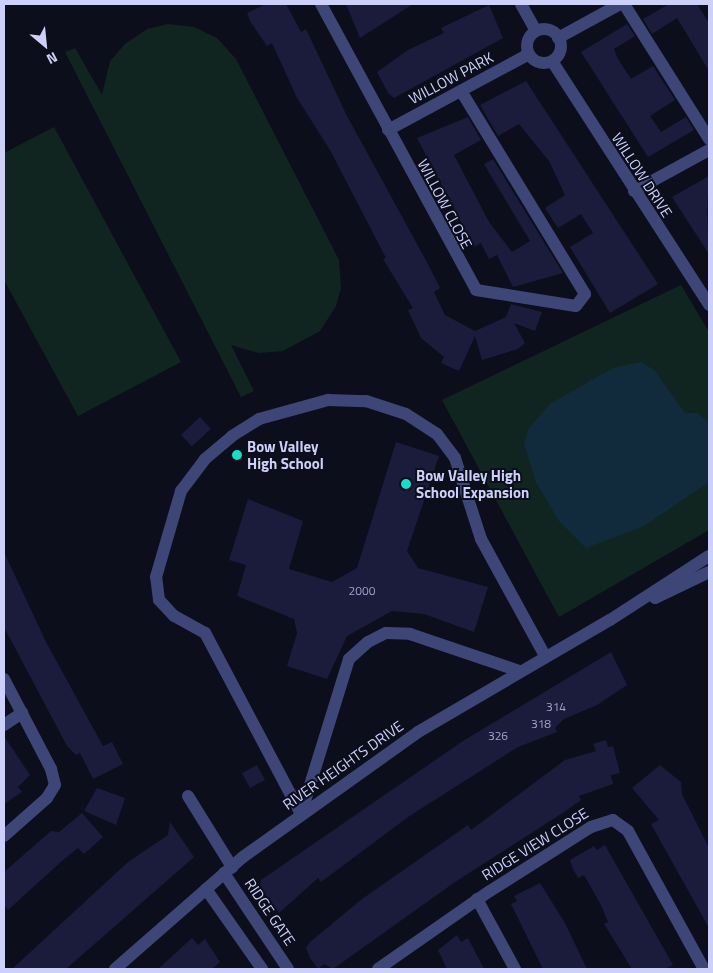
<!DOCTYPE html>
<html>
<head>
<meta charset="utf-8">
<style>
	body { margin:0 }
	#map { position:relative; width:713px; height:973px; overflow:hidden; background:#0d0e1c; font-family:"Titillium Web",sans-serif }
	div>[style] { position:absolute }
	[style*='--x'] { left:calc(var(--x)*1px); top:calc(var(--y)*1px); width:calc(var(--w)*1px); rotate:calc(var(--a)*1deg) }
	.green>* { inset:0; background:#112520 }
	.water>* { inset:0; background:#112b3c }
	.building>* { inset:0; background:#1b1b3b; transform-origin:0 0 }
	.minor>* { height:12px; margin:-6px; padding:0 6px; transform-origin:6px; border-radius:6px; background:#3d4677 }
	.minor>.ring { margin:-6px; padding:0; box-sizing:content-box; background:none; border:12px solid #3d4677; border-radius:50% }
	.dots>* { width:14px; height:14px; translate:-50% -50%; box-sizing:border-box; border:2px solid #0d0e1c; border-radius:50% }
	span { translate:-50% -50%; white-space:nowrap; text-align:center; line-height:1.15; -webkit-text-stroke:4px #0d0e1c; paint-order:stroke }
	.number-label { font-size:12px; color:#a0a4ca }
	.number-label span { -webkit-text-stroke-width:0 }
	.street-label { font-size:15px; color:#cdd1fa }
	.poi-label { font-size:15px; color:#cdd1fa; font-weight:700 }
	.left { translate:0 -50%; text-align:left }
	.frame { position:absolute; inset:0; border:5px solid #cdd1fa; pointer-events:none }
	.north { position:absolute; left:20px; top:20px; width:50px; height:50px; -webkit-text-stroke:4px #0d0e1c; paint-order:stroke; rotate:152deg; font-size:14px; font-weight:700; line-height:20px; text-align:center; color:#cdd1fa }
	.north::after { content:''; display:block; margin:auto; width:18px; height:22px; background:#cdd1fa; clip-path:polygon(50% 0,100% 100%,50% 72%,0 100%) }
</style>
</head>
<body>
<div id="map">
	<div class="green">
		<i style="clip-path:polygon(168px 24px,194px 27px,217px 38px,236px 59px,339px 260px,341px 288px,336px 306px,320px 331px,283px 351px,259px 353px,231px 345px,254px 391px,241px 397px,65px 52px,75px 48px,102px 95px,110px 61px,125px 44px,147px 29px)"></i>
		<i style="clip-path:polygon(54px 127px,181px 362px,78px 416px,4px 280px,4px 153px)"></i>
		<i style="clip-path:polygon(681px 285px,709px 332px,709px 530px,559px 617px,442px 400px)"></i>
	</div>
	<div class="water">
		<i style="clip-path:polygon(641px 362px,655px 371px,685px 413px,697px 413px,708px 422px,709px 482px,644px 526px,586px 548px,559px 521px,536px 482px,524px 444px,529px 428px,550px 404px,613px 368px)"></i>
	</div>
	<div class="building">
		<i style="clip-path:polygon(266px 4px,286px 4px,301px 32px,306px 29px,346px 114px,429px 266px,440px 288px,434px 292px,445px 315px,475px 331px,506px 317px,511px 304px,542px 312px,535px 331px,514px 323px,525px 343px,518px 349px,482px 360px,475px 336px,459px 371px,441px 363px,444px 357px,421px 338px,408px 310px,413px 308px,383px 259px,386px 258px,330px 150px,297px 98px,272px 43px,267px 46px,250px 21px,247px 13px)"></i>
		<i style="clip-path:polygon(346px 4px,413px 4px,360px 38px)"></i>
		<i style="clip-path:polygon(669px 4px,697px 4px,709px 23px,709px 71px,677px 18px,652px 34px,643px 19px)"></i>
		<i style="clip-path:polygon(489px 5px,503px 38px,394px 98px,388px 93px,377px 72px,408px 50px,444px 33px,441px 28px)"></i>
		<i style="clip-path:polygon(627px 24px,635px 36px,614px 49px,618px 59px,631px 79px,653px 66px,675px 100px,650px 116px,661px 132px,686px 117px,694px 130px,648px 157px,581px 52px)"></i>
		<i style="clip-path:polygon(526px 81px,658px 284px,610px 313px,570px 247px,593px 233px,581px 214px,558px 228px,545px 208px,565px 195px,549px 161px,519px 124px,498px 136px,480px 105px)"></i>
		<i style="clip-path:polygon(468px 117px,481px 140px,454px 155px,489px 222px,512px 252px,530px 241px,484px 164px,493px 159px,563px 273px,513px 287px,497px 255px,489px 259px,481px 243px,474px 247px,417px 138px)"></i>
		<i style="clip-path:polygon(709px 176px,707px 211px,709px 254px,672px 197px)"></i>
		<i style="left:200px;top:417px;width:16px;height:26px;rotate:47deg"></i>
		<i style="clip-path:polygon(396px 442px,439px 456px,407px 551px,418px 568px,488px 587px,474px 632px,424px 614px,392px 611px,347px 636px,327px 679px,287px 666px,297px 633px,294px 619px,237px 596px,246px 565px,229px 560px,248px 499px,303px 521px,289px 569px,332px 582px,357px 568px)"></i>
		<i style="clip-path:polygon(4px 552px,46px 642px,103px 746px,112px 742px,123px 764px,93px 779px,80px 753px,76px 755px,67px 746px,5px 629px)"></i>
		<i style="clip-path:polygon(611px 652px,627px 685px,597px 705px,564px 719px,555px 728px,557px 732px,518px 747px,408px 817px,321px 882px,318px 878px,279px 913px,260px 887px,261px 880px,463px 741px)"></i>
		<i style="clip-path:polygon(4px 736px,30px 775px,18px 787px,22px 792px,4px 804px)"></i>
		<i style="clip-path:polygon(606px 740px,608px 747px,613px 746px,620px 773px,611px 775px,613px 784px,579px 796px,581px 800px,564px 812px,455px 882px,333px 969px,324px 964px,318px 969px,310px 958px,306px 948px,310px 942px,362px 899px,468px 825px,471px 830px,565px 760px,596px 751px,593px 744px)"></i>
		<i style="left:257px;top:765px;width:17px;height:17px;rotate:62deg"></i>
		<i style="clip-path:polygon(660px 765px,681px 782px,682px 794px,709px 848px,709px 928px,651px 824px,659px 820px,632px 788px)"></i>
		<i style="clip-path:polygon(97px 788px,125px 798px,116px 825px,84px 811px)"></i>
		<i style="clip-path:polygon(82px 813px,103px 837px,84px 854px,78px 848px,63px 860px,8px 910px,4px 905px,4px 872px,51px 831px,59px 832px)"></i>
		<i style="clip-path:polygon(170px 822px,194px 857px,66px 969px,12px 969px,128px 862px,168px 835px)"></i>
		<i style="clip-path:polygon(605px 845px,673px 965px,664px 969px,632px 969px,604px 924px,608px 922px,601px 905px,584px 875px,578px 878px,573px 869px,570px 860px,594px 846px,597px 850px)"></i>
		<i style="clip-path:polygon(540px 883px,565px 923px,587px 969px,543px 969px,541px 965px,511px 904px,517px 901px,514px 896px)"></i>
		<i style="clip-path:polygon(457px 935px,461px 942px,468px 938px,484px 969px,447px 969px,438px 950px)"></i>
		<i style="clip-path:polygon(192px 938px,198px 945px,205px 939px,220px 962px,212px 969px,158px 969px)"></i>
	</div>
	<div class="minor">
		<i style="--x:321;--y:4;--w:325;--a:61.5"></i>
		<i style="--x:476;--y:290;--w:101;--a:9.1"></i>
		<i style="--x:576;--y:306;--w:15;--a:-53"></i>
		<i style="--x:585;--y:294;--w:238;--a:-121.4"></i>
		<i style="--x:521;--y:4;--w:31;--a:61"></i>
		<i style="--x:624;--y:4;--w:160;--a:57.8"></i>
		<i class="ring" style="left:527px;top:29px;width:22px;height:22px"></i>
		<i style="--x:558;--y:38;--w:71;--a:-28.7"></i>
		<i style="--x:552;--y:61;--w:290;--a:57.2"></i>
		<i style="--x:388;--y:130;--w:160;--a:-28.3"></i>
		<i style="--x:634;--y:191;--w:85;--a:-28.7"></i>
		<i style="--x:655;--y:598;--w:60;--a:-25.7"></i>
		<i style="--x:4;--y:679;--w:102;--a:62.4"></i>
		<i style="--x:51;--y:769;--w:16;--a:76"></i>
		<i style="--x:55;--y:785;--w:15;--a:122"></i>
		<i style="--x:47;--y:798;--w:57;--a:138.5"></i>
		<i style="--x:4;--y:725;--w:22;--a:-34"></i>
		<i style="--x:188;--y:796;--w:84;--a:58.2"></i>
		<i style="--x:301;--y:814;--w:205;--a:-117.9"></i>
		<i style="--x:205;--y:633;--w:35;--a:-151"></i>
		<i style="--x:174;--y:616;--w:22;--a:-133"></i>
		<i style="--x:159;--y:600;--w:23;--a:-97"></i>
		<i style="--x:156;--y:577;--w:90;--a:-73.8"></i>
		<i style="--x:181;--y:491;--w:40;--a:-53"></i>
		<i style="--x:205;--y:459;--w:35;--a:-40"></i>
		<i style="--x:232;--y:436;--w:32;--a:-32"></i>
		<i style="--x:259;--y:419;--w:72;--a:-15.4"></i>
		<i style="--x:328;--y:400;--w:38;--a:2"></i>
		<i style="--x:366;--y:401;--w:42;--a:18"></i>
		<i style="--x:406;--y:414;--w:37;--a:33"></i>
		<i style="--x:437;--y:434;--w:30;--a:53"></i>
		<i style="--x:455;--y:458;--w:85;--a:72.2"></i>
		<i style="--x:481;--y:539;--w:133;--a:61.3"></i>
		<i style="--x:301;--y:814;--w:162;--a:-72.8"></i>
		<i style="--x:349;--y:659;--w:25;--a:-42"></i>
		<i style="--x:368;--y:642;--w:20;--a:-27"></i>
		<i style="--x:386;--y:633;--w:24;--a:2"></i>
		<i style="--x:410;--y:634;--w:115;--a:18.7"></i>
		<i style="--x:224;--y:873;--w:115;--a:56.3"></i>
		<i style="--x:206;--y:889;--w:98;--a:55"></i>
		<i style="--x:477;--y:899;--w:80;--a:61.5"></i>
		<i style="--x:115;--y:969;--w:170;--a:-41.2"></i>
		<i style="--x:243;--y:857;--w:215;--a:-35.5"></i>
		<i style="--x:418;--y:732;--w:222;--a:-30.3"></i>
		<i style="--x:610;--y:620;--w:118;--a:-32.9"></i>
		<i style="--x:378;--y:969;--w:136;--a:-34.9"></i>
		<i style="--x:490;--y:891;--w:120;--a:-32.4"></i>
		<i style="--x:591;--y:827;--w:23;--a:-18"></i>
		<i style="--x:613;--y:820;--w:19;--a:36"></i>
		<i style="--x:628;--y:831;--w:158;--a:61.2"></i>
	</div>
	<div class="dots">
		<i style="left:237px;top:455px;background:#16dec9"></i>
		<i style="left:406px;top:484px;background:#16dec9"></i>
	</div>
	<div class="number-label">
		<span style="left:362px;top:591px">2000</span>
		<span style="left:556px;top:707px">314</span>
		<span style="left:541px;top:724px">318</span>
		<span style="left:498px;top:736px">326</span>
	</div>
	<div class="street-label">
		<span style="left:451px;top:78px;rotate:-28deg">WILLOW PARK</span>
		<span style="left:642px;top:175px;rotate:57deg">WILLOW DRIVE</span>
		<span style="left:445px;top:204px;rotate:62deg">WILLOW CLOSE</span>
		<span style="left:343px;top:765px;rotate:-35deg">RIVER HEIGHTS DRIVE</span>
		<span style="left:535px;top:844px;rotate:-32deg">RIDGE VIEW CLOSE</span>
		<span style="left:270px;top:912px;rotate:56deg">RIDGE GATE</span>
	</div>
	<div class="poi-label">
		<span class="left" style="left:247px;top:455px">Bow Valley<br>High School</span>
		<span class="left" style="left:416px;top:484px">Bow Valley High<br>School Expansion</span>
	</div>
	<div class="frame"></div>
	<div class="north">N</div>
</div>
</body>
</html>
